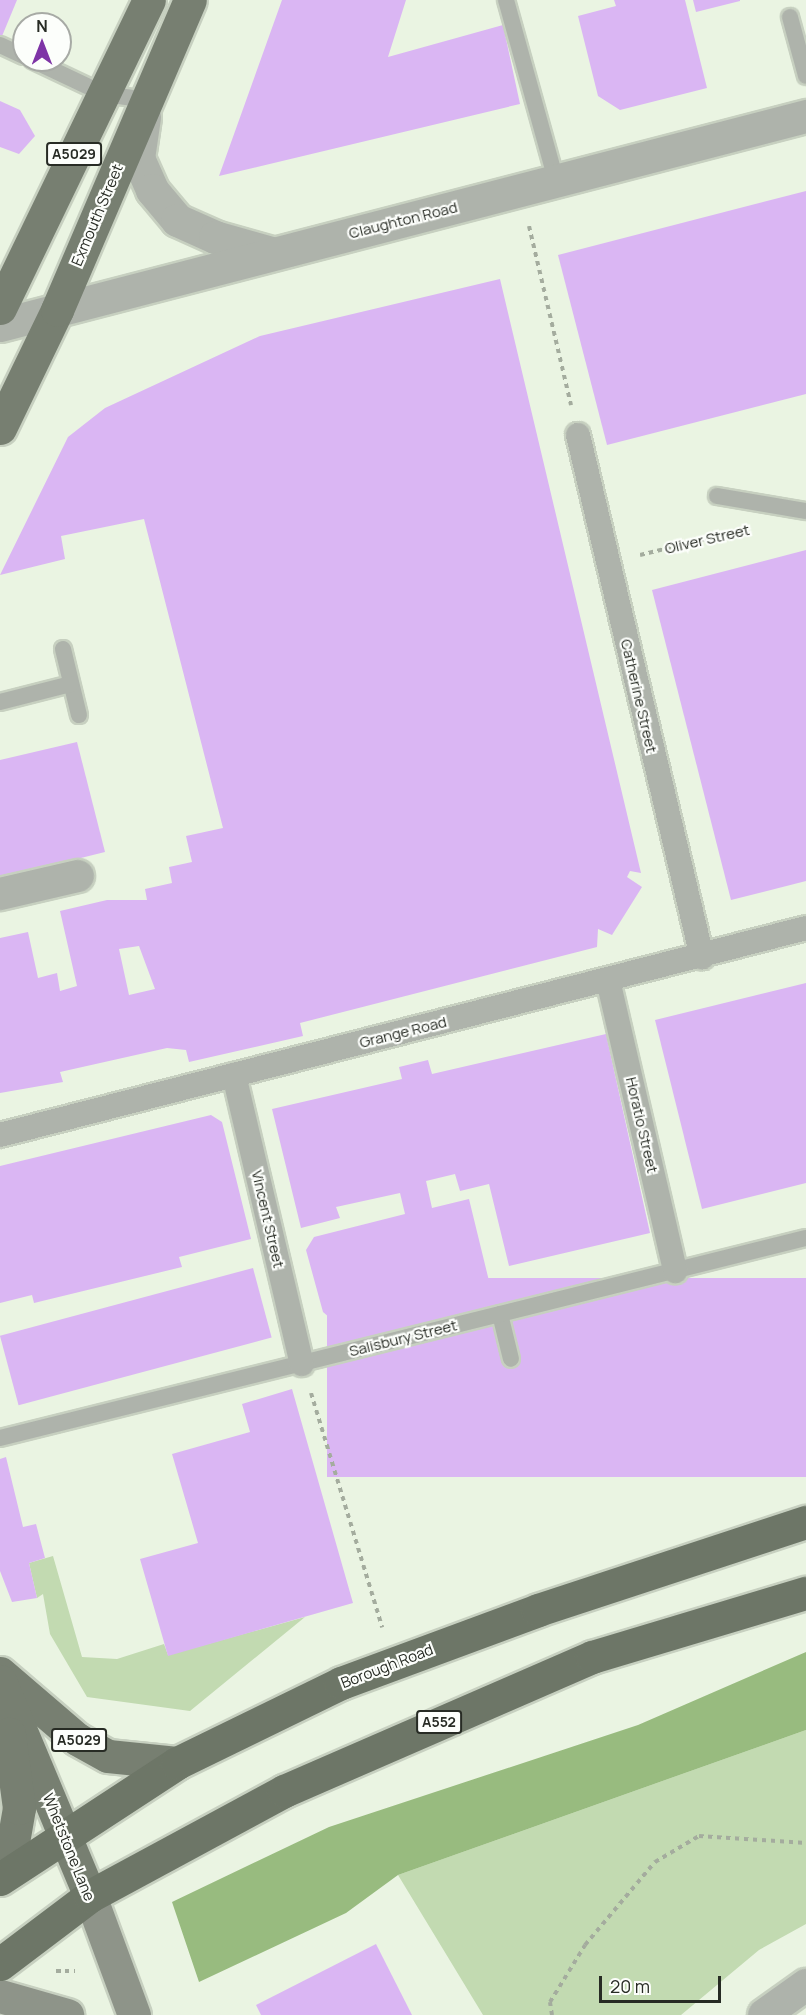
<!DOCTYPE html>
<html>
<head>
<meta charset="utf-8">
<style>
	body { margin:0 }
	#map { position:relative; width:806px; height:2015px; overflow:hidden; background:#eaf4e2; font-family:Manrope,sans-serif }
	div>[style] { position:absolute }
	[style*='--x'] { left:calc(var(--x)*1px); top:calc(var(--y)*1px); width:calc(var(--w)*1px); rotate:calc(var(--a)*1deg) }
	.green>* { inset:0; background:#c2dab1 }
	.forest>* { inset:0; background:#98bb7f }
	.building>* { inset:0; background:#dab6f3; transform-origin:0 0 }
	.path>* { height:4px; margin-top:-2px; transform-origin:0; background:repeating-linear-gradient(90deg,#a4ac9e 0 4.5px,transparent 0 9px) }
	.roads { filter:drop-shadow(2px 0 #c7d0c0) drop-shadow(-2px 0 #c7d0c0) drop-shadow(0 2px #c7d0c0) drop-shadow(0 -2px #c7d0c0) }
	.service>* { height:16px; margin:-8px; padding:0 8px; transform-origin:8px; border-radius:8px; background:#aeb3ab }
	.pedestrian>* { height:24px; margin:-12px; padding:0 12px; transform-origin:12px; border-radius:12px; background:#aeb3ab }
	.minor>* { height:32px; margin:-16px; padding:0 16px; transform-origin:16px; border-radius:16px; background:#aeb3ab }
	.tertiary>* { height:33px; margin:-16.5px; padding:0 16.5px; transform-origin:16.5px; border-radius:16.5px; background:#aeb3ab }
	.secondary>* { height:33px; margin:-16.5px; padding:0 16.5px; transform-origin:16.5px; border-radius:16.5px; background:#8e9489 }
	.primary>* { height:33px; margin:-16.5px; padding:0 16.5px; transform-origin:16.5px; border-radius:16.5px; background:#777f71 }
	.trunk>* { height:33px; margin:-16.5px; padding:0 16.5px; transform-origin:16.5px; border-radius:16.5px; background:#6d7667 }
	span { translate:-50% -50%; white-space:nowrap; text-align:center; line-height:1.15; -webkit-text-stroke:4.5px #fcfefb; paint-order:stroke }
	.shield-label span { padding:2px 4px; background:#fcfefb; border:2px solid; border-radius:4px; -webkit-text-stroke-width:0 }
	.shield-label { font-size:14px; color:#272b24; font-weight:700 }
	.street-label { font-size:15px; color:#272b24 }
	.north { position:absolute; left:12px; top:12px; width:60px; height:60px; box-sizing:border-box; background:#fcfefb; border:2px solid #a7aaa5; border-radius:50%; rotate:0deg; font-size:16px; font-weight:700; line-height:24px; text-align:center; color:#272b24 }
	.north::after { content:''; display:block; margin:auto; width:21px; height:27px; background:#7e34a6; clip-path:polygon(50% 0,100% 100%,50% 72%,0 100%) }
	.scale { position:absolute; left:599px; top:1976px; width:122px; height:27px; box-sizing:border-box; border:3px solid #272b24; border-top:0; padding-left:8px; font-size:18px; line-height:21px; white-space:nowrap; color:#272b24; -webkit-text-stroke:4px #fcfefb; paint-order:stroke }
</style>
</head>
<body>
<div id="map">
	<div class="green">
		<i style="clip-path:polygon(53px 1556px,82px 1657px,117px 1659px,164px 1644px,168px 1655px,305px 1617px,190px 1711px,87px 1697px,50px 1634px,43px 1594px,37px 1598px,29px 1563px)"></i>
		<i style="clip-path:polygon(806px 1730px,806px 1924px,759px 1950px,681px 2015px,483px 2015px,398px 1875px)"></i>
	</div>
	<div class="forest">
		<i style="clip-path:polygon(806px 1652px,806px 1730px,398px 1875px,346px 1913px,199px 1982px,172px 1902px,329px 1827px,638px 1725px)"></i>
	</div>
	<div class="building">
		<i style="clip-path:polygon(0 0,17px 0,0 41px)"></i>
		<i style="clip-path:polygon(282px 0,406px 0,388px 57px,503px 25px,520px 104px,219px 176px)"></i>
		<i style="clip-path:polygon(614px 0,685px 0,707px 88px,620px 110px,598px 96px,578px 16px,616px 6px)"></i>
		<i style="clip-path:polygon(693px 0,740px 0,740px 1px,696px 12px)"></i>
		<i style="clip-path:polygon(0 101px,20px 110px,35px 136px,19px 154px,0 147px)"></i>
		<i style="clip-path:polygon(806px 191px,806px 394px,607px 445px,558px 255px)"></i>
		<i style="clip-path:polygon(evenodd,500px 279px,641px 873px,630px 871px,627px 877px,642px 887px,612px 935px,598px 929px,597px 947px,300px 1023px,303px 1036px,189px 1062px,186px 1050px,167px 1048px,60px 1072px,63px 1082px,0 1093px,0 938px,28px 932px,38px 978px,57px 973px,60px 991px,77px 986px,60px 911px,107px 900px,147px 900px,145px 889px,172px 883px,169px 867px,192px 862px,186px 836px,223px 828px,144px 519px,61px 536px,65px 559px,0 575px,68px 437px,105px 408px,260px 336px,500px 279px,139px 946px,155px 989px,129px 995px,119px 949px,139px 946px)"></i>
		<i style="clip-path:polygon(806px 550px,806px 881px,731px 900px,652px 590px)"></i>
		<i style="clip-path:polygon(77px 742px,105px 852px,0 878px,0 760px)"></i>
		<i style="clip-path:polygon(806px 983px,806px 1183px,702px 1209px,655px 1020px)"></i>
		<i style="clip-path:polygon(606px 1034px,650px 1233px,509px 1266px,489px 1184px,460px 1191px,455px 1174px,426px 1181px,432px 1208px,469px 1199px,490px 1285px,336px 1323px,323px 1312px,306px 1250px,314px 1237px,405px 1214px,400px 1193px,336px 1207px,340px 1218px,301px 1228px,272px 1109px,402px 1079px,399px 1067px,428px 1060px,432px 1074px)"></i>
		<i style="clip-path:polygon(211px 1115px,222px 1122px,251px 1239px,179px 1257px,182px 1267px,34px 1303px,32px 1295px,0 1303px,0 1166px)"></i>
		<i style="left:253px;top:1268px;width:72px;height:262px;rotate:75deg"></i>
		<i style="left:806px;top:1278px;width:199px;height:479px;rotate:90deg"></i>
		<i style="clip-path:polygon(292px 1389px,353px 1603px,168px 1656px,140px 1559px,198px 1543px,172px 1454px,250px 1432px,242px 1404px)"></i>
		<i style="clip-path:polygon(6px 1457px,23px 1527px,36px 1524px,45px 1558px,29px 1563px,37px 1598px,12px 1602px,0 1571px,0 1459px)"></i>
		<i style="clip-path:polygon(376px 1944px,412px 2015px,261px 2015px,256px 2005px)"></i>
	</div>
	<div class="path">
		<i style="--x:529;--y:226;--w:184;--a:76.8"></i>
		<i style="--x:640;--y:555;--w:101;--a:-13.8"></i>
		<i style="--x:311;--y:1393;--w:245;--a:73.1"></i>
		<i style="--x:56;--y:1971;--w:19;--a:0"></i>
		<i style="--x:552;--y:2015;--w:13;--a:-99"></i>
		<i style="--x:550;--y:2002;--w:67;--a:-58.4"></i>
		<i style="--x:585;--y:1945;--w:109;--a:-49.9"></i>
		<i style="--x:655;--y:1862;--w:51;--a:-30.6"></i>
		<i style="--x:699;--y:1836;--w:107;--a:3.7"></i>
	</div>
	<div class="roads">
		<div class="service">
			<i style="--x:506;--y:0;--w:187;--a:74.5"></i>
			<i style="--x:790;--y:17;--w:61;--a:74.8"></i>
			<i style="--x:0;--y:45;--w:26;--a:25"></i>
			<i style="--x:32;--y:60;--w:80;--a:25.3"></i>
			<i style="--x:104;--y:94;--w:43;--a:7.9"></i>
			<i style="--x:717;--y:496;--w:90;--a:9.6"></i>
			<i style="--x:63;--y:649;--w:68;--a:76.4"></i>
			<i style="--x:0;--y:702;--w:73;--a:-14.2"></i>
			<i style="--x:500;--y:1314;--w:46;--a:76.3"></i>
			<i style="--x:0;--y:1438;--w:830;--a:-13.94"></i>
		</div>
		<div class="pedestrian">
			<i style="--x:578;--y:435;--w:537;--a:76.64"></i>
			<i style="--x:608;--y:980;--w:299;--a:77"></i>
			<i style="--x:234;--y:1075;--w:297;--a:76.8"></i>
			<i style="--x:0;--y:1135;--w:832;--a:-14.4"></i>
		</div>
		<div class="minor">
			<i style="--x:0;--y:894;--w:80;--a:-13"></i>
			<i style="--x:764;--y:2015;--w:52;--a:-35.5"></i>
		</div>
		<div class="tertiary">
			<i style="--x:144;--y:117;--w:41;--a:98.3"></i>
			<i style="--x:138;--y:158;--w:35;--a:66"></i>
			<i style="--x:152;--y:190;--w:39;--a:50"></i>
			<i style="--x:177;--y:220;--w:42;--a:24.1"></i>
			<i style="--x:215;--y:237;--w:58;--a:15.9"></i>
			<i style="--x:0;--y:325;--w:833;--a:-14.54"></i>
		</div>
		<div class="secondary">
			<i style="--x:90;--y:1896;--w:127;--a:69.7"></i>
			<i style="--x:0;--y:1996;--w:70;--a:15.8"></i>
		</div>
		<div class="primary">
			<i style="--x:0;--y:308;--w:342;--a:-64.2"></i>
			<i style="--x:0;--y:428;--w:131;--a:-64.2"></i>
			<i style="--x:57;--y:310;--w:337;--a:-66.8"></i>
			<i style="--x:0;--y:1673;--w:101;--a:40.6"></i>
			<i style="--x:77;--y:1739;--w:35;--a:29"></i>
			<i style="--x:108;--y:1756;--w:69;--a:5.8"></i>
			<i style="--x:0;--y:1681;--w:233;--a:67.3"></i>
			<i style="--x:0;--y:1872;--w:27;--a:-63"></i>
			<i style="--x:12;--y:1848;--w:41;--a:-80.1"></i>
			<i style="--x:19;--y:1808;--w:75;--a:-97.7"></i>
		</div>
		<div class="trunk">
			<i style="--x:0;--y:1879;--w:212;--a:-33.2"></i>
			<i style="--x:177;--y:1763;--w:182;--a:-26"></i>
			<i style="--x:341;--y:1683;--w:210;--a:-20.3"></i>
			<i style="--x:538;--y:1610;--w:282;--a:-18.2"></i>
			<i style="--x:0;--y:1964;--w:113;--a:-37.1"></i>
			<i style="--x:90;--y:1896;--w:221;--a:-28.4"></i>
			<i style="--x:284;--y:1791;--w:336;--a:-23.5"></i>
			<i style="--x:592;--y:1657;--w:223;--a:-16.7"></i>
		</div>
	</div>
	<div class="shield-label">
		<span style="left:74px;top:154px">A5029</span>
		<span style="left:439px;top:1722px">A552</span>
		<span style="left:79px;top:1740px">A5029</span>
	</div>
	<div class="street-label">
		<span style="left:97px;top:215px;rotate:-67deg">Exmouth Street</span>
		<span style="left:403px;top:220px;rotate:-14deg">Claughton Road</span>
		<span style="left:707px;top:539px;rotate:-13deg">Oliver Street</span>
		<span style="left:639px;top:696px;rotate:77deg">Catherine Street</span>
		<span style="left:403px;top:1032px;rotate:-14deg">Grange Road</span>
		<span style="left:642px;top:1125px;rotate:77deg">Horatio Street</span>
		<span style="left:268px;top:1219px;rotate:77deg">Vincent Street</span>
		<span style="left:403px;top:1338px;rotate:-14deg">Salisbury Street</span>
		<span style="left:387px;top:1666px;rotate:-21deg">Borough Road</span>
		<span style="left:69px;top:1847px;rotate:68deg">Whetstone Lane</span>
	</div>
	<div class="north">N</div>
	<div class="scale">20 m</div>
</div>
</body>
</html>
